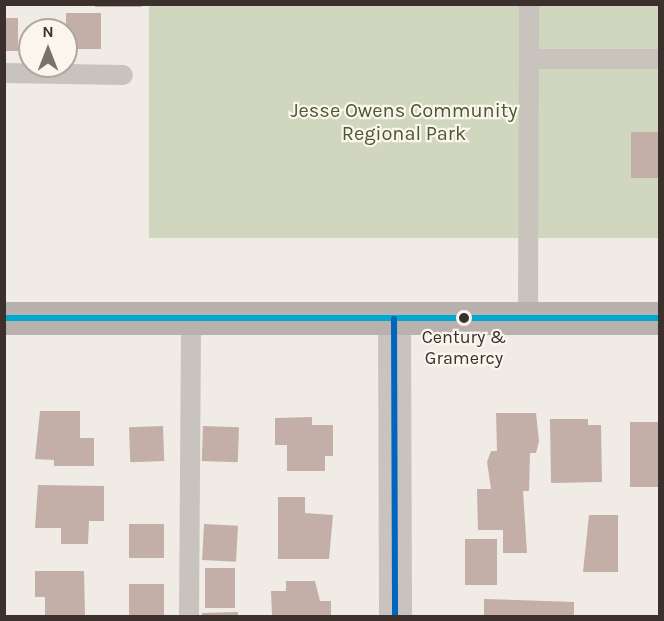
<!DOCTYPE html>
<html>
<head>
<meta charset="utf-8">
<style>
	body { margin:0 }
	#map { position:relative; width:664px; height:621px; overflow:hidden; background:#f0ebe5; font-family:Karla,sans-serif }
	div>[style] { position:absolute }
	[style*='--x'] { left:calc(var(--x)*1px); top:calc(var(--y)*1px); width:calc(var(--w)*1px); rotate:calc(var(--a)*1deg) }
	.green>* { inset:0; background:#d1d6bf; transform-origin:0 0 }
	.building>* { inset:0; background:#c3afa7; transform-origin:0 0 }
	.service>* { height:20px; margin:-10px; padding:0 10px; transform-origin:10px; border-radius:10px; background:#c9c3be }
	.minor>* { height:33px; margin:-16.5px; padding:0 16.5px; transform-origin:16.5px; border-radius:16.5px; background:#c9c3be }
	.primary>* { height:33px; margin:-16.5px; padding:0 16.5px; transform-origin:16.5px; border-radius:16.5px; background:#b8b1ad }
	.bus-1>* { height:6px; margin:-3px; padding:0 3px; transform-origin:3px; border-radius:3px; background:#00a9ce }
	.bus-2>* { height:6px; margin:-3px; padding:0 3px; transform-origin:3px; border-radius:3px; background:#0065bd }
	.dots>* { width:16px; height:16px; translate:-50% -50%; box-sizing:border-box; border:3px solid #fbf5ee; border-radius:50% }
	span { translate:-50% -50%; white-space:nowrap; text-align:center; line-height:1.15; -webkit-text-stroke:4.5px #fbf5ee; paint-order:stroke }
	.bus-label { font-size:18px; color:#3b302b }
	.park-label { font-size:20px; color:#4a5a2e }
	.frame { position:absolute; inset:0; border:6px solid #3b302b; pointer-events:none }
	.north { position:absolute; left:18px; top:18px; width:60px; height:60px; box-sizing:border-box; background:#fbf5ee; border:2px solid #aea6a0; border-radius:50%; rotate:0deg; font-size:16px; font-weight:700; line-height:24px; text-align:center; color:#3b302b }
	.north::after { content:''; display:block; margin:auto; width:21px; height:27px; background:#7a716c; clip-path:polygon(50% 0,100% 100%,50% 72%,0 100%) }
</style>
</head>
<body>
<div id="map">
	<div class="green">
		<i style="left:149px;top:5px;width:510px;height:233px"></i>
	</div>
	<div class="building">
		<i style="left:95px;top:4px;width:47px;height:3px"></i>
		<i style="left:66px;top:13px;width:35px;height:36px"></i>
		<i style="left:4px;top:18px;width:14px;height:33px"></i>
		<i style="left:631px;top:132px;width:29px;height:46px"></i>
		<i style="clip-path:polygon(40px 411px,80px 411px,80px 438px,94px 438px,94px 466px,54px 466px,54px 460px,35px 459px)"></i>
		<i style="clip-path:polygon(496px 413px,536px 413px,539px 441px,536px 453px,530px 453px,529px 491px,523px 491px,527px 553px,503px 553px,503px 530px,478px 530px,477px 489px,491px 489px,487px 462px,491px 451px,497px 451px)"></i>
		<i style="clip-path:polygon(312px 417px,312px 425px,333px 425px,333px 456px,325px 456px,325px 471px,287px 471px,287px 445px,275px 445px,275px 418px)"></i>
		<i style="clip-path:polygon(550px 419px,588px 419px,588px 425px,601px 425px,602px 482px,551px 483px)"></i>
		<i style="left:630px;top:422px;width:30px;height:65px"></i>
		<i style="left:163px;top:426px;width:35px;height:34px;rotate:88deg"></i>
		<i style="left:203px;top:426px;width:36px;height:35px;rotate:2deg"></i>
		<i style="clip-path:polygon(38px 485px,104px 486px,104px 521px,89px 521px,88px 544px,61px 544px,61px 528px,35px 528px)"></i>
		<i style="clip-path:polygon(278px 497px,305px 497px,305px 513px,333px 515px,329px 559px,278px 559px)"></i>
		<i style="clip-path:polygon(589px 515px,618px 515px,618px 572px,583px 572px)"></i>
		<i style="left:129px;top:524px;width:35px;height:34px"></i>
		<i style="left:204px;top:524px;width:34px;height:36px;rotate:3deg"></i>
		<i style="left:465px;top:539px;width:32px;height:46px"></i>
		<i style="left:205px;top:568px;width:30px;height:40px"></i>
		<i style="clip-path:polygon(35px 571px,84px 571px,85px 616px,45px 616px,45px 597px,35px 597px)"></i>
		<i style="clip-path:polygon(286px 581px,315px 581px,320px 601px,331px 601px,331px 616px,272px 616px,271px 591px,286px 591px)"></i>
		<i style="left:129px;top:584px;width:35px;height:32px"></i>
		<i style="clip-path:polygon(484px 599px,574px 602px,574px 616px,484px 616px)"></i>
		<i style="clip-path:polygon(238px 612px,238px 616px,202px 616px,202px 613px)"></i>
	</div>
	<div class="service">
		<i style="--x:529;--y:59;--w:131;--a:0"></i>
		<i style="--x:4;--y:73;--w:119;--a:1"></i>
		<i style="--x:528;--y:318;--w:314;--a:-89.8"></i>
		<i style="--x:189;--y:616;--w:298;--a:-89.6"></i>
	</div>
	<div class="minor">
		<i style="--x:394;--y:319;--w:297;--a:89.8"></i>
	</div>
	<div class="primary">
		<i style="--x:4;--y:318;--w:656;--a:0"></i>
	</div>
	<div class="bus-1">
		<i style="--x:4;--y:318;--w:656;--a:0"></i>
	</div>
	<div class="bus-2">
		<i style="--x:394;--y:319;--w:297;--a:89.8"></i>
	</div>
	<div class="dots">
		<i style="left:464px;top:318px;background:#3b302b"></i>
	</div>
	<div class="bus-label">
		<span style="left:464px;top:348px">Century &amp;<br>Gramercy</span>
	</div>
	<div class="park-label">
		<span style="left:404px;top:122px">Jesse Owens Community<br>Regional Park</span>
	</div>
	<div class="frame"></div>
	<div class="north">N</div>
</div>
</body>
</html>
